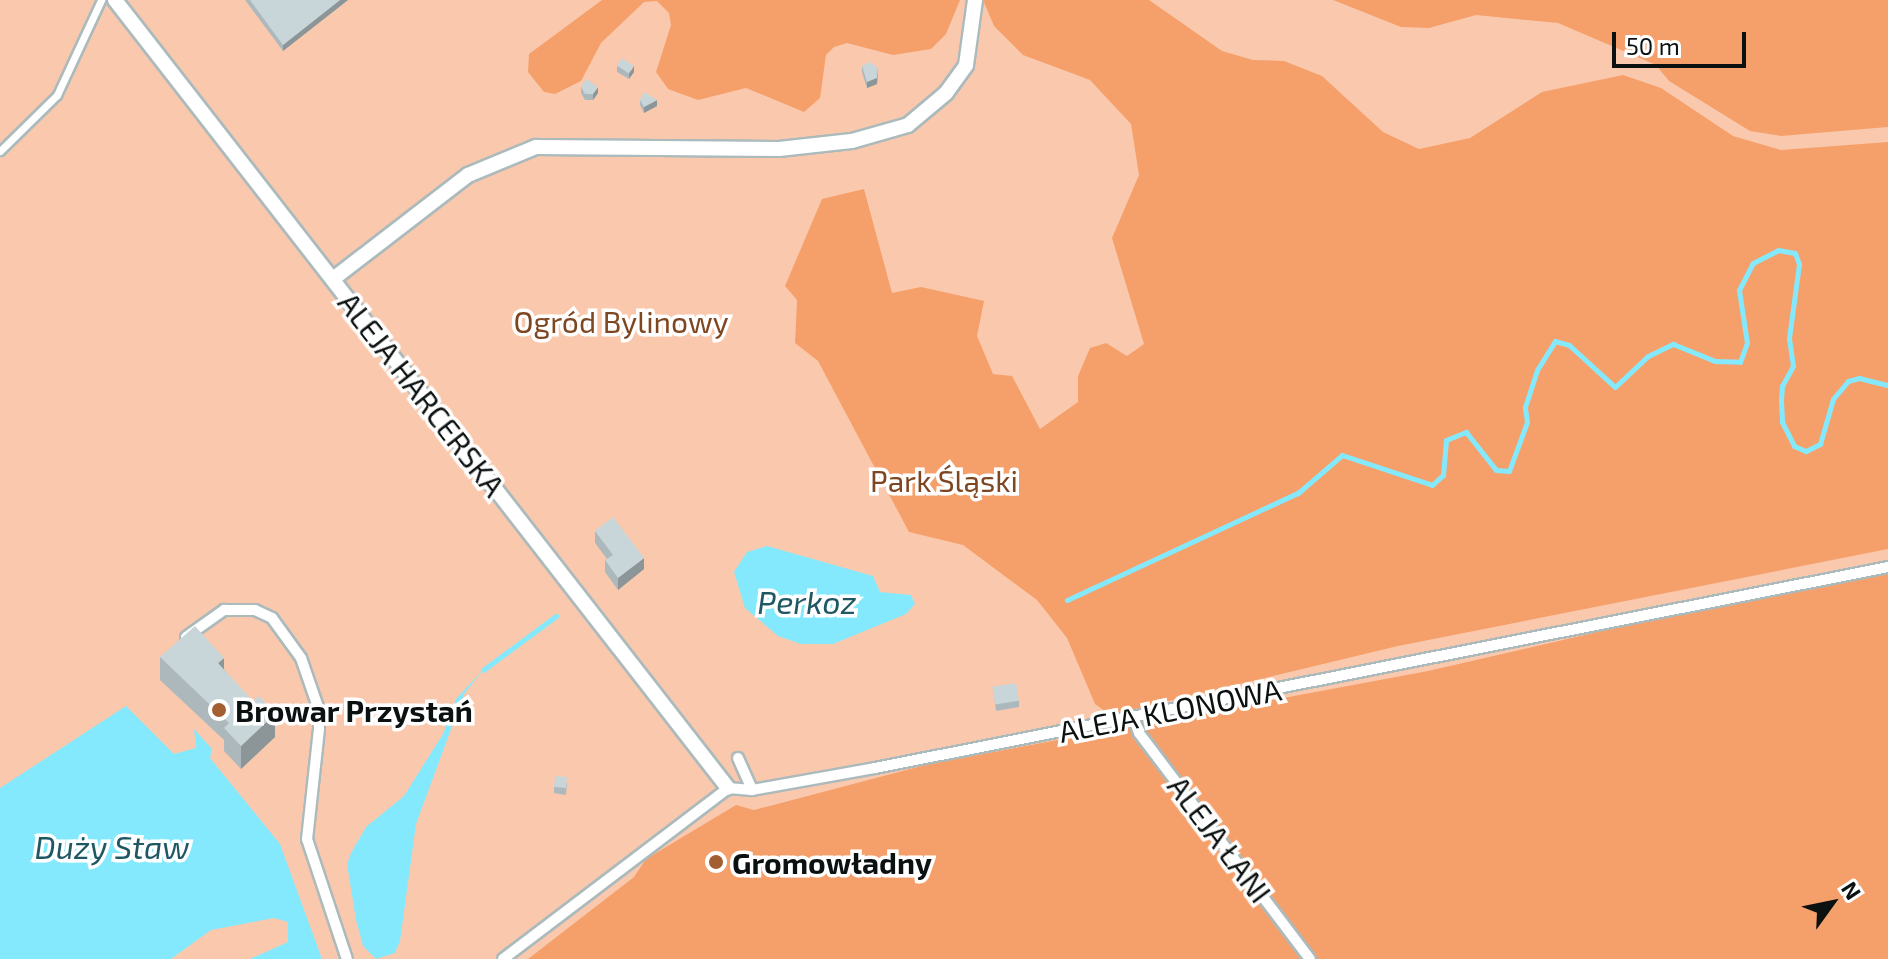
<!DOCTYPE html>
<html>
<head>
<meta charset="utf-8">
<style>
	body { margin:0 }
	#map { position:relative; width:1888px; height:959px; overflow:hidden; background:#ecfbfe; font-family:"Exo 2",sans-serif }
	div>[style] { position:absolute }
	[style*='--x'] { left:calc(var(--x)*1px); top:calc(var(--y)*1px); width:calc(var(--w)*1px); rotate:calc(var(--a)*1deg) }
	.green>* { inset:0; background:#fac9ad; transform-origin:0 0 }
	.forest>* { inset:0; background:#f5a06b }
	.water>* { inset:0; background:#85e9fd }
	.stream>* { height:5px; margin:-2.5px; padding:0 2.5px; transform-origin:2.5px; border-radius:2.5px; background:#85e9fd }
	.roads { filter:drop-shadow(2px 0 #acbabc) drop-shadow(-2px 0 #acbabc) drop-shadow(0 2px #acbabc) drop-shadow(0 -2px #acbabc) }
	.service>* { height:7px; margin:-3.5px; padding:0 3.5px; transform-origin:3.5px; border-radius:3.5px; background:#fff }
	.pedestrian>* { height:10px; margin:-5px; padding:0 5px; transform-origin:5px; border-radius:5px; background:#fff }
	.minor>* { height:14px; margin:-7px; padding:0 7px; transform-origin:7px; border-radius:7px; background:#fff }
	.wall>* { inset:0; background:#acb8bb }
	.shaded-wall>* { inset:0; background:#8c9698 }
	.building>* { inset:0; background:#c8d6d9; transform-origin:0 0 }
	.dots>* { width:22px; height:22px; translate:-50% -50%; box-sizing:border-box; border:4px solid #fff; border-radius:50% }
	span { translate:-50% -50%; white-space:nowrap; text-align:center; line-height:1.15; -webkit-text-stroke:7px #fff; paint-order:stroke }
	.park-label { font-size:30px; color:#7e4621 }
	.street-label { font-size:30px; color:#0b1011 }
	.poi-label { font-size:30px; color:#0b1011; font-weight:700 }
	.left { translate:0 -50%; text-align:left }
	.water-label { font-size:32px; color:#1f5863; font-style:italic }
	.north { position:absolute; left:1792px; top:863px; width:80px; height:80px; -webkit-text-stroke:6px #fff; paint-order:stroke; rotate:57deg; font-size:22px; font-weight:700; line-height:32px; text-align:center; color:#0b1011 }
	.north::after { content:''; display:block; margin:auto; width:28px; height:36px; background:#0b1011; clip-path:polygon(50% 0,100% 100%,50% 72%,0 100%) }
	.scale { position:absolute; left:1612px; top:32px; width:134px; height:36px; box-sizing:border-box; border:4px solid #0b1011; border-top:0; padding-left:10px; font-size:24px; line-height:28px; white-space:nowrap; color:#0b1011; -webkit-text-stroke:6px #fff; paint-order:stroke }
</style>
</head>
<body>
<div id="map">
	<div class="green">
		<i style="left:0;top:0;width:1888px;height:959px"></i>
	</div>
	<div class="forest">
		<i style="clip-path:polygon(602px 0,960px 0,946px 34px,931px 49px,893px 55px,847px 43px,834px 47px,826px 55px,820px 98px,804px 112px,746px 88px,698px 100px,668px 89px,656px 72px,671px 25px,669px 13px,657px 1px,644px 2px,601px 43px,581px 81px,555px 94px,544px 92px,528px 72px,529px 54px)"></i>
		<i style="clip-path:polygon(983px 0,1149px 0,1222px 51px,1253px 60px,1284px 61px,1322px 76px,1383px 132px,1419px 149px,1470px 138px,1542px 92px,1623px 75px,1661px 88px,1733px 136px,1781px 150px,1888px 142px,1888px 549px,1398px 646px,1110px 715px,1095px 704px,1067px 638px,1037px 600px,963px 545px,909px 532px,818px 361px,795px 343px,797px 300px,785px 286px,822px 199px,864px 189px,892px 293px,921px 287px,984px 301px,977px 336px,993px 374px,1012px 376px,1040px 429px,1078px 402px,1078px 376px,1090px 348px,1106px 343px,1127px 356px,1144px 344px,1112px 238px,1139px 175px,1131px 124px,1090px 80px,1023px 55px,994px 26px)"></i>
		<i style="clip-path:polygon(1333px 0,1888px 0,1888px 127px,1781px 136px,1750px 131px,1669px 81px,1656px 65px,1558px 23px,1476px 15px,1429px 28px,1401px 27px)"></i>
		<i style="clip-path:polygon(1888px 574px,1888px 959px,528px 959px,634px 877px,646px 859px,736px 805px,754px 810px,929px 764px,1428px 671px,1645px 621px)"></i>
	</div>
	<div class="water">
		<i style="clip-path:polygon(767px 546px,873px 576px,880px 592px,911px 595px,915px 604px,906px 614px,833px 644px,801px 644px,778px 636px,745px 608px,734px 572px,747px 552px)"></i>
		<i style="clip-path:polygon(483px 670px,464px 694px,416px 824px,400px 941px,395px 953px,376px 959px,363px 946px,356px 920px,347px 864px,351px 853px,366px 827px,404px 796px,443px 734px,456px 699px)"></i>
		<i style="clip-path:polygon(126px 706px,174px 754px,196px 748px,194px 729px,212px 749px,210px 758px,280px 844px,322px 959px,250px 959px,288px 942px,288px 922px,274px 918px,211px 930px,171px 959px,0 959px,0 788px)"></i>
	</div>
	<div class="stream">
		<i style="--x:1067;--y:600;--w:255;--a:-24.9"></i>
		<i style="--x:1298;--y:493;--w:58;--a:-40.8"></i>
		<i style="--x:1342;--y:455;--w:95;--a:18.4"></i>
		<i style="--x:1432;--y:485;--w:15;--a:-42"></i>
		<i style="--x:1443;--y:475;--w:35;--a:-85"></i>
		<i style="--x:1446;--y:440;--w:22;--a:-22"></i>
		<i style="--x:1466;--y:432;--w:48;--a:51.7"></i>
		<i style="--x:1496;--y:470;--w:13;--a:4"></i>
		<i style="--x:1509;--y:471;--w:52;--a:-69.8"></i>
		<i style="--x:1527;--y:422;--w:15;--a:-98"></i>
		<i style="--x:1525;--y:407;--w:39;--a:-72"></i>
		<i style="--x:1537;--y:370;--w:34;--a:-58"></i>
		<i style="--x:1555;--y:341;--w:15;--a:16"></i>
		<i style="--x:1569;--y:345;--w:62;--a:42.4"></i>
		<i style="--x:1615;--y:387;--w:45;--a:-43.2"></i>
		<i style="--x:1648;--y:356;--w:28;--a:-26"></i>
		<i style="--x:1673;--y:344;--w:45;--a:22"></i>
		<i style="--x:1715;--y:361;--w:25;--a:2"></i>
		<i style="--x:1740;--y:362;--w:20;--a:-70"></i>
		<i style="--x:1747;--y:343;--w:54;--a:-98.6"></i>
		<i style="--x:1739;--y:290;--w:30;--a:-63"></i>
		<i style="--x:1753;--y:263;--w:28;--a:-27"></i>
		<i style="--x:1778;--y:250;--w:17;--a:10"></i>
		<i style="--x:1795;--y:253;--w:12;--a:70"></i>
		<i style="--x:1799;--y:264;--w:75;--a:97.7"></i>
		<i style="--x:1789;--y:338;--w:28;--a:82"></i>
		<i style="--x:1793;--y:366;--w:23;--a:119"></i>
		<i style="--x:1782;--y:386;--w:15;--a:94"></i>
		<i style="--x:1781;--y:401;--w:21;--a:87"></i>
		<i style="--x:1782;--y:422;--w:27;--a:63"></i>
		<i style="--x:1794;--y:446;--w:13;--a:23"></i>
		<i style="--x:1806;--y:451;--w:16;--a:-27"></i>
		<i style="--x:1820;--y:444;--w:47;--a:-73.9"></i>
		<i style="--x:1833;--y:399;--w:23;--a:-50"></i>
		<i style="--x:1848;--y:381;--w:11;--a:-15"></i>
		<i style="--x:1859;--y:378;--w:30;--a:14"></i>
		<i style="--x:483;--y:670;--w:91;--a:-36.5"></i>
	</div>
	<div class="roads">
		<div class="service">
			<i style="--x:0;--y:151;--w:80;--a:-44.5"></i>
			<i style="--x:57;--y:95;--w:105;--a:-65.1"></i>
		</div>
		<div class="pedestrian">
			<i style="--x:186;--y:637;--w:47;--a:-35.4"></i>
			<i style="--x:224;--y:610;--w:31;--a:0"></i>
			<i style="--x:255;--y:610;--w:19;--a:25"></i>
			<i style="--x:272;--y:618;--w:49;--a:54.1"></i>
			<i style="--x:301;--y:658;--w:55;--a:70.9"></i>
			<i style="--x:319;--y:710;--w:19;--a:90"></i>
			<i style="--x:319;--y:729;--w:111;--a:96.2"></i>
			<i style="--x:307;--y:839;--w:126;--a:71.6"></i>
			<i style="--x:1133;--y:717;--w:17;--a:69"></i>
			<i style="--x:1139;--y:733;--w:283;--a:52.9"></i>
			<i style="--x:738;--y:758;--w:35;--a:66"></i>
			<i style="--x:503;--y:959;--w:283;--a:-37.2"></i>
			<i style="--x:728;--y:788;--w:24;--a:5"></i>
			<i style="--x:752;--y:790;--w:125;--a:-10.1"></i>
			<i style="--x:875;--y:768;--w:1033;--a:-11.22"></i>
		</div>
		<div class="minor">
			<i style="--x:115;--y:0;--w:998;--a:52.12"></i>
			<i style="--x:333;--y:279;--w:170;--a:-37.6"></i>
			<i style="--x:468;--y:175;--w:74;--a:-22.4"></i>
			<i style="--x:536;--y:147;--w:243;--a:0.5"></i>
			<i style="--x:779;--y:149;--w:73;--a:-6.3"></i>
			<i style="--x:852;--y:141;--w:58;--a:-15.9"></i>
			<i style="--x:908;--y:125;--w:50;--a:-40.1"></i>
			<i style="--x:946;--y:93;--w:34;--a:-54"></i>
			<i style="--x:966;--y:65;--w:66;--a:-82.1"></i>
		</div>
	</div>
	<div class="wall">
		<i style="clip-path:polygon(245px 0,348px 0,283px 51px)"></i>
		<i style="clip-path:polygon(617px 66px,634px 72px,629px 79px,617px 72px)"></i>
		<i style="clip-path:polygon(862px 66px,878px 74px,877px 84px,867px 88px,862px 72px)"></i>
		<i style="clip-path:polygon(581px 87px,598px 93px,593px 100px,585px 100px,581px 93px)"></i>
		<i style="clip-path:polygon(640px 100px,657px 106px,644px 113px,640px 105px)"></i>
		<i style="clip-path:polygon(595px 531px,644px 569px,618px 590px,605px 572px,605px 560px,607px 559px,595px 543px)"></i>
		<i style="clip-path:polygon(160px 657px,224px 669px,275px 737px,241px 769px,224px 751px,224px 740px,160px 680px)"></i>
		<i style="clip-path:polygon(993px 688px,1019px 701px,1019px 707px,996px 711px)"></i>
		<i style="clip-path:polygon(567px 783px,566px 795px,554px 793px,554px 787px)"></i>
	</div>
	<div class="shaded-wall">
		<i style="clip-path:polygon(340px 0,348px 0,283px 51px,283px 45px)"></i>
		<i style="clip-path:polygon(634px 66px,634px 72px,629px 79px,629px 74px)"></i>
		<i style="clip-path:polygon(878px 68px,877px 84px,867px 88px,867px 82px)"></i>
		<i style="clip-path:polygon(598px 87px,598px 93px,593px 100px,593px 94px)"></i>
		<i style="clip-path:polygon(657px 100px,657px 106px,644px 113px,644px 107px)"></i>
		<i style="clip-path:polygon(644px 558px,644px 569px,618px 590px,618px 578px)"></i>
		<i style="clip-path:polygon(224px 658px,224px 680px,218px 663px)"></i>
		<i style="clip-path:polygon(275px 714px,275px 737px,241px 769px,241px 746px)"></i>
	</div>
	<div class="building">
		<i style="clip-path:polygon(250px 0,340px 0,283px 45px)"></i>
		<i style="left:622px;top:58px;width:14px;height:9px;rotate:34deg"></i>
		<i style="clip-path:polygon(870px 62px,878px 68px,877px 78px,867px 82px,862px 66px)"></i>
		<i style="clip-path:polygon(586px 79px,598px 87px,593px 94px,585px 94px,581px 87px)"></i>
		<i style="clip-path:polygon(644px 92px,657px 100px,644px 107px,640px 100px)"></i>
		<i style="clip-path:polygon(613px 517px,644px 558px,618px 578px,605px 560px,613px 555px,595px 531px)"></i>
		<i style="clip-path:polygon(195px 626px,224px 658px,218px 663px,253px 701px,259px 696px,275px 714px,241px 746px,224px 728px,229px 723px,160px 657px)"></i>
		<i style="left:1016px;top:683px;width:18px;height:24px;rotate:81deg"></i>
		<i style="left:555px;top:776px;width:12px;height:11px;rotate:5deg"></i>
	</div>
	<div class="dots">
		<i style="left:219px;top:710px;background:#a35e31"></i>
		<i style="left:716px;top:862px;background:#a35e31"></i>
	</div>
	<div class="park-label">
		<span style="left:621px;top:321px">Ogród Bylinowy</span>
		<span style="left:944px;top:480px">Park Śląski</span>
	</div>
	<div class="street-label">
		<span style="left:422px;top:394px;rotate:52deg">ALEJA HARCERSKA</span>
		<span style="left:1170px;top:710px;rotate:-11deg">ALEJA KLONOWA</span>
		<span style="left:1220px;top:839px;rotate:53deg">ALEJA ŁANI</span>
	</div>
	<div class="poi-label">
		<span class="left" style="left:235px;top:710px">Browar Przystań</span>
		<span class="left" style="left:732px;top:862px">Gromowładny</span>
	</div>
	<div class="water-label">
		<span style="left:807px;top:601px">Perkoz</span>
		<span style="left:112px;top:846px">Duży Staw</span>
	</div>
	<div class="north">N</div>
	<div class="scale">50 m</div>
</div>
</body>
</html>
